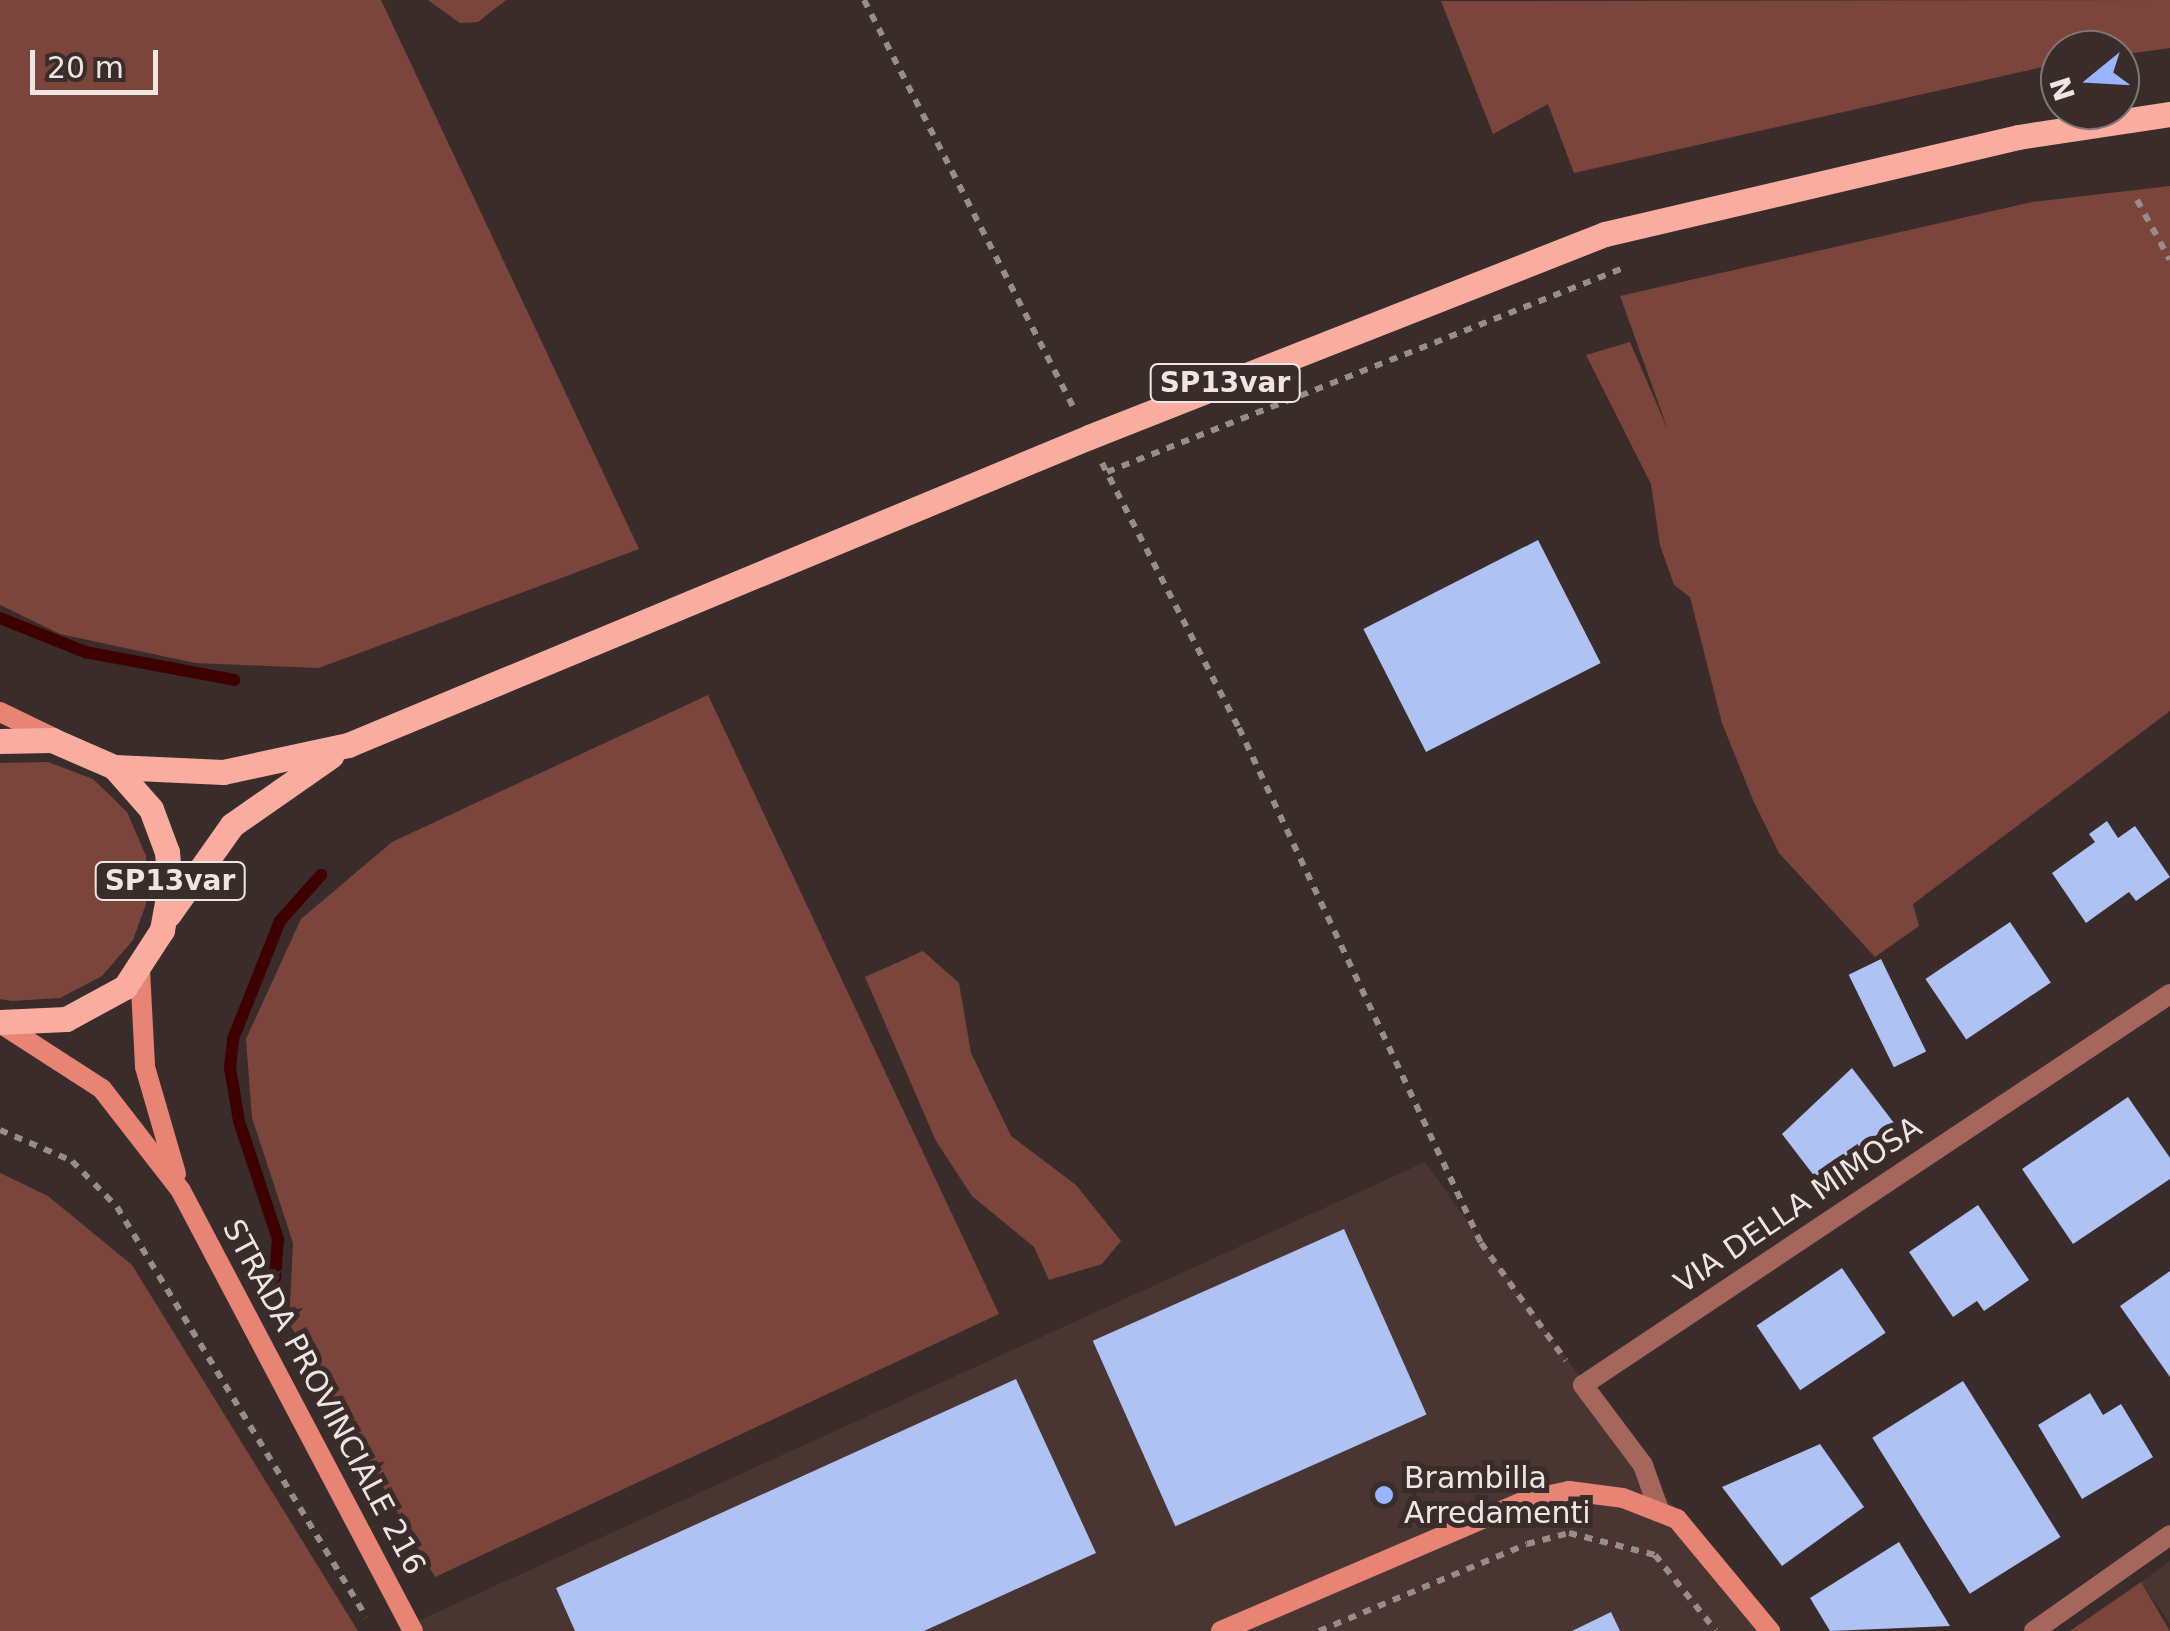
<!DOCTYPE html>
<html>
<head>
<meta charset="utf-8">
<style>
	body { margin:0 }
	#map { position:relative; width:2170px; height:1631px; overflow:hidden; background:#3a2c2a; font-family:"DejaVu Sans",sans-serif }
	div>[style] { position:absolute }
	[style*='--x'] { left:calc(var(--x)*1px); top:calc(var(--y)*1px); width:calc(var(--w)*1px); rotate:calc(var(--a)*1deg) }
	.built>* { inset:0; background:#493531 }
	.green>* { inset:0; background:#7b453b }
	.stream>* { height:12px; margin:-6px; padding:0 6px; transform-origin:6px; border-radius:6px; background:#3f0000 }
	.building>* { inset:0; background:#aec2f4; transform-origin:0 0 }
	.path>* { height:6px; margin-top:-3px; transform-origin:0; background:repeating-linear-gradient(90deg,#998d8b 0 8px,transparent 0 16px) }
	.street>* { height:20px; margin:-10px; padding:0 10px; transform-origin:10px; border-radius:10px; background:#a5675c }
	.secondary>* { height:20px; margin:-10px; padding:0 10px; transform-origin:10px; border-radius:10px; background:#e78473 }
	.primary>* { height:25px; margin:-12.5px; padding:0 12.5px; transform-origin:12.5px; border-radius:12.5px; background:#faad9f }
	.dots>* { width:28px; height:28px; translate:-50% -50%; box-sizing:border-box; border:5px solid #3a2c2a; border-radius:50% }
	span { translate:-50% -50%; white-space:nowrap; text-align:center; line-height:1.15; -webkit-text-stroke:10px #3a2c2a; paint-order:stroke }
	.shield-label span { padding:2px 8px; background:#3a2c2a; border:2px solid; border-radius:8px; -webkit-text-stroke-width:0 }
	.shield-label { font-size:28px; color:#efe6e4; font-weight:700 }
	.street-label { font-size:30px; color:#efe6e4 }
	.poi-label { font-size:30px; color:#efe6e4 }
	.left { translate:0 -50%; text-align:left }
	.north { position:absolute; left:2040px; top:30px; width:100px; height:100px; box-sizing:border-box; background:#3a2c2a; border:2px solid #827674; border-radius:50%; rotate:252deg; font-size:28px; font-weight:700; line-height:40px; text-align:center; color:#efe6e4 }
	.north::after { content:''; display:block; margin:auto; width:35px; height:45px; background:#9ab5fd; clip-path:polygon(50% 0,100% 100%,50% 72%,0 100%) }
	.scale { position:absolute; left:30px; top:50px; width:128px; height:45px; box-sizing:border-box; border:5px solid #efe6e4; border-top:0; padding-left:12px; font-size:30px; line-height:35px; white-space:nowrap; color:#efe6e4; -webkit-text-stroke:8px #3a2c2a; paint-order:stroke }
</style>
</head>
<body>
<div id="map">
	<div class="built">
		<i style="clip-path:polygon(1425px 1162px,1763px 1631px,396px 1631px)"></i>
		<i style="clip-path:polygon(2170px 1561px,2170px 1624px,2141px 1582px)"></i>
	</div>
	<div class="green">
		<i style="clip-path:polygon(0 0,381px 0,639px 549px,319px 668px,195px 663px,60px 634px,0 605px)"></i>
		<i style="clip-path:polygon(428px 0,506px 0,478px 22px,460px 23px)"></i>
		<i style="clip-path:polygon(2170px 0,2170px 48px,2120px 55px,2060px 50px,2060px 63px,1574px 173px,1548px 104px,1493px 134px,1441px 1px)"></i>
		<i style="clip-path:polygon(2170px 186px,2170px 711px,1913px 904px,1919px 926px,1875px 957px,1779px 853px,1753px 800px,1722px 723px,1690px 597px,1674px 585px,1660px 545px,1651px 484px,1586px 355px,1630px 342px,1668px 430px,1620px 296px,2032px 202px)"></i>
		<i style="clip-path:polygon(708px 695px,999px 1314px,435px 1577px,289px 1323px,293px 1243px,252px 1118px,246px 1039px,301px 919px,392px 842px)"></i>
		<i style="clip-path:polygon(48px 762px,93px 779px,127px 812px,146px 856px,146px 904px,133px 940px,102px 976px,60px 998px,12px 1001px,0 999px,0 763px)"></i>
		<i style="clip-path:polygon(923px 951px,959px 983px,971px 1053px,1011px 1136px,1076px 1185px,1121px 1241px,1102px 1264px,1049px 1280px,1034px 1247px,972px 1196px,936px 1141px,865px 977px)"></i>
		<i style="clip-path:polygon(0 1173px,48px 1196px,132px 1265px,358px 1631px,0 1631px)"></i>
		<i style="clip-path:polygon(2141px 1582px,2170px 1631px,2070px 1631px)"></i>
	</div>
	<div class="stream">
		<i style="--x:0;--y:618;--w:92;--a:21.8"></i>
		<i style="--x:85;--y:652;--w:152;--a:10.6"></i>
		<i style="--x:274;--y:1292;--w:53;--a:-85.7"></i>
		<i style="--x:278;--y:1239;--w:124;--a:-108.3"></i>
		<i style="--x:239;--y:1121;--w:54;--a:-99.6"></i>
		<i style="--x:230;--y:1068;--w:29;--a:-84"></i>
		<i style="--x:233;--y:1039;--w:127;--a:-68.3"></i>
		<i style="--x:280;--y:921;--w:62;--a:-48.3"></i>
	</div>
	<div class="building">
		<i style="left:1538px;top:540px;width:138px;height:196px;rotate:63deg"></i>
		<i style="clip-path:polygon(2107px 821px,2118px 838px,2135px 826px,2170px 877px,2136px 901px,2129px 892px,2086px 923px,2052px 873px,2095px 842px,2089px 834px)"></i>
		<i style="left:2010px;top:922px;width:73px;height:102px;rotate:56deg"></i>
		<i style="left:1881px;top:959px;width:103px;height:36px;rotate:64deg"></i>
		<i style="clip-path:polygon(1852px 1068px,1894px 1123px,1815px 1177px,1782px 1134px)"></i>
		<i style="clip-path:polygon(2128px 1097px,2170px 1158px,2170px 1179px,2073px 1244px,2022px 1169px)"></i>
		<i style="clip-path:polygon(1978px 1205px,2029px 1280px,1984px 1311px,1977px 1301px,1953px 1317px,1909px 1252px)"></i>
		<i style="left:1344px;top:1229px;width:203px;height:275px;rotate:66deg"></i>
		<i style="left:1842px;top:1268px;width:78px;height:103px;rotate:56deg"></i>
		<i style="clip-path:polygon(2170px 1271px,2170px 1377px,2120px 1306px)"></i>
		<i style="clip-path:polygon(1016px 1379px,1096px 1553px,924px 1631px,575px 1631px,556px 1588px)"></i>
		<i style="left:1963px;top:1381px;width:184px;height:107px;rotate:58deg"></i>
		<i style="clip-path:polygon(2090px 1393px,2103px 1415px,2121px 1404px,2153px 1457px,2082px 1499px,2038px 1425px)"></i>
		<i style="clip-path:polygon(1820px 1444px,1864px 1507px,1782px 1566px,1722px 1487px)"></i>
		<i style="clip-path:polygon(1899px 1542px,1950px 1626px,1830px 1631px,1810px 1598px)"></i>
		<i style="clip-path:polygon(1611px 1612px,1620px 1631px,1572px 1631px)"></i>
	</div>
	<div class="path">
		<i style="--x:864;--y:0;--w:459;--a:62.8"></i>
		<i style="--x:2137;--y:200;--w:68;--a:61.2"></i>
		<i style="--x:1102;--y:463;--w:298;--a:62.7"></i>
		<i style="--x:1239;--y:728;--w:569;--a:64.83"></i>
		<i style="--x:1481;--y:1243;--w:145;--a:54.2"></i>
		<i style="--x:1107;--y:472;--w:558;--a:-21.55"></i>
		<i style="--x:0;--y:1130;--w:78;--a:23.3"></i>
		<i style="--x:72;--y:1161;--w:64;--a:45.6"></i>
		<i style="--x:117;--y:1207;--w:480;--a:58.7"></i>
		<i style="--x:1319;--y:1631;--w:225;--a:-22.7"></i>
		<i style="--x:1527;--y:1544;--w:43;--a:-14.7"></i>
		<i style="--x:1569;--y:1533;--w:89;--a:14.3"></i>
		<i style="--x:1655;--y:1555;--w:97;--a:51.2"></i>
	</div>
	<div class="street">
		<i style="--x:1659;--y:1510;--w:48;--a:-109.6"></i>
		<i style="--x:1643;--y:1465;--w:100;--a:-126.9"></i>
		<i style="--x:1583;--y:1385;--w:705;--a:-33.67"></i>
		<i style="--x:2034;--y:1631;--w:166;--a:-35.2"></i>
	</div>
	<div class="secondary">
		<i style="--x:0;--y:712;--w:62;--a:25.7"></i>
		<i style="--x:140;--y:970;--w:97;--a:87"></i>
		<i style="--x:145;--y:1067;--w:111;--a:73.8"></i>
		<i style="--x:0;--y:1023;--w:121;--a:32.9"></i>
		<i style="--x:102;--y:1089;--w:129;--a:52.2"></i>
		<i style="--x:181;--y:1191;--w:497;--a:62.2"></i>
		<i style="--x:1221;--y:1631;--w:333;--a:-23.2"></i>
		<i style="--x:1527;--y:1500;--w:43;--a:-12.1"></i>
		<i style="--x:1569;--y:1491;--w:54;--a:7.4"></i>
		<i style="--x:1623;--y:1498;--w:58;--a:21.3"></i>
		<i style="--x:1677;--y:1519;--w:146;--a:50.3"></i>
	</div>
	<div class="primary">
		<i style="--x:0;--y:741;--w:52;--a:-1.1"></i>
		<i style="--x:52;--y:740;--w:68;--a:23.5"></i>
		<i style="--x:114;--y:767;--w:56;--a:48.6"></i>
		<i style="--x:151;--y:809;--w:46;--a:69.6"></i>
		<i style="--x:167;--y:852;--w:34;--a:85"></i>
		<i style="--x:170;--y:886;--w:45;--a:100.3"></i>
		<i style="--x:162;--y:930;--w:68;--a:123"></i>
		<i style="--x:125;--y:987;--w:67;--a:151.5"></i>
		<i style="--x:66;--y:1019;--w:66;--a:177.4"></i>
		<i style="--x:114;--y:767;--w:109;--a:2.6"></i>
		<i style="--x:223;--y:772;--w:128;--a:-12.2"></i>
		<i style="--x:348;--y:745;--w:802;--a:-22.57"></i>
		<i style="--x:1089;--y:437;--w:554;--a:-21.48"></i>
		<i style="--x:1605;--y:234;--w:424;--a:-13.2"></i>
		<i style="--x:2018;--y:137;--w:154;--a:-8.6"></i>
		<i style="--x:169;--y:914;--w:109;--a:-54.7"></i>
		<i style="--x:232;--y:825;--w:121;--a:-34.9"></i>
	</div>
	<div class="dots">
		<i style="left:1384px;top:1495px;background:#9ab5fd"></i>
	</div>
	<div class="shield-label">
		<span style="left:1225px;top:383px">SP13var</span>
		<span style="left:170px;top:881px">SP13var</span>
	</div>
	<div class="street-label">
		<span style="left:1798px;top:1205px;rotate:-34deg">VIA DELLA MIMOSA</span>
		<span style="left:324px;top:1397px;rotate:62deg">STRADA PROVINCIALE 216</span>
	</div>
	<div class="poi-label">
		<span class="left" style="left:1404px;top:1495px">Brambilla<br>Arredamenti</span>
	</div>
	<div class="north">N</div>
	<div class="scale">20 m</div>
</div>
</body>
</html>
